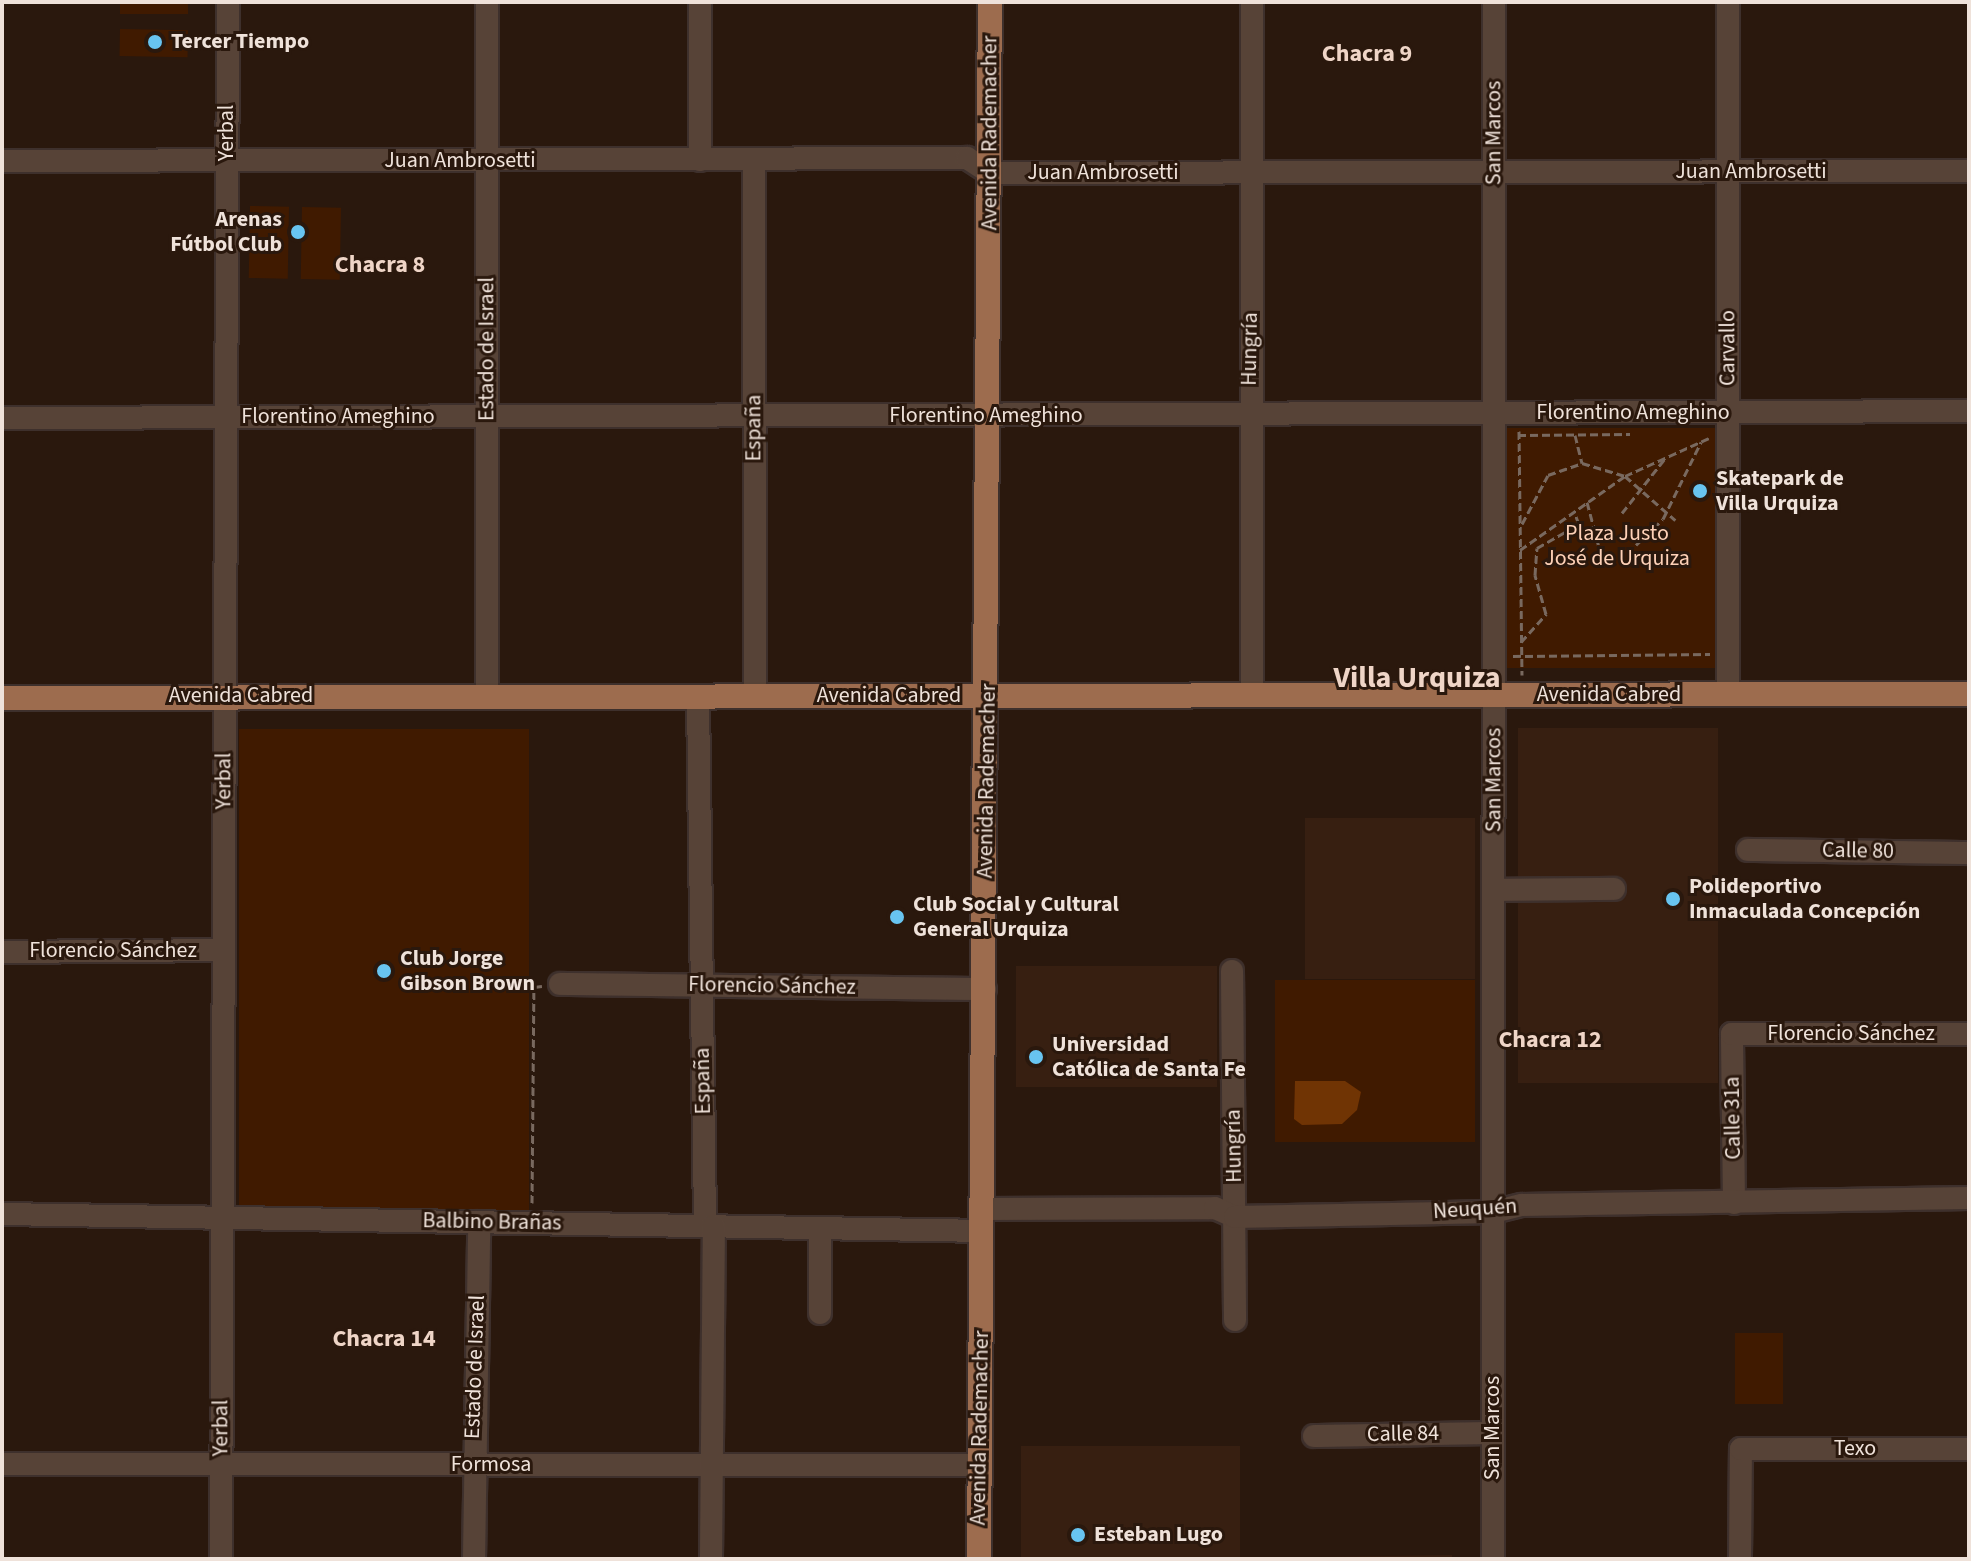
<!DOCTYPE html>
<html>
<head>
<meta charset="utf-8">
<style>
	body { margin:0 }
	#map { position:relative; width:1971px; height:1561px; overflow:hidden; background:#2a180d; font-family:"Source Sans 3",sans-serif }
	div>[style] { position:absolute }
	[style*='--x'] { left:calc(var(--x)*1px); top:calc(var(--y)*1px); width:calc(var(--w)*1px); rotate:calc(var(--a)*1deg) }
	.built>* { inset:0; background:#371f11; transform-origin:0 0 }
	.green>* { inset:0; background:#401a00; transform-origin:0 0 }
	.water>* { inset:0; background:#703404 }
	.path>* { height:3px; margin-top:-1.5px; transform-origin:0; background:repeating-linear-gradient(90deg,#79695f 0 8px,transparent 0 12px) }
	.roads { filter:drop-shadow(2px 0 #3e302c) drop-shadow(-2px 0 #3e302c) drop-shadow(0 2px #3e302c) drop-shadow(0 -2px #3e302c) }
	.minor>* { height:22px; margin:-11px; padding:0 11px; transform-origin:11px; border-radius:11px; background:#574337 }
	.major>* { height:24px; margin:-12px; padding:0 12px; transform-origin:12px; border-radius:12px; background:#9d6c4e }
	.dots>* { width:22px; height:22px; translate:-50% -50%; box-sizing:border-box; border:4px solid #2a180d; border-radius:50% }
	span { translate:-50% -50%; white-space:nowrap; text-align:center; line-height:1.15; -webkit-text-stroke:6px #2a180d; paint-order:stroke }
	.poi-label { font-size:22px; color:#efe2da; font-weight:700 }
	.left { translate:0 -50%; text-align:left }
	.right { translate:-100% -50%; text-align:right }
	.street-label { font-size:22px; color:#efe2da }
	.park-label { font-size:22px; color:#fed1b7 }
	.neighbourhood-label { font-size:24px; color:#efd5c7; font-weight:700 }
	.district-label { font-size:30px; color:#efd5c7; font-weight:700 }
	.frame { position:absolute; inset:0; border:4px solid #efe2da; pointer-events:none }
</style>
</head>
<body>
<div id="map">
	<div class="built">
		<i style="left:1718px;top:728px;width:355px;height:200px;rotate:90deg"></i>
		<i style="left:1305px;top:818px;width:170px;height:161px"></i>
		<i style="left:1016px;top:966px;width:201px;height:121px"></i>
		<i style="left:1021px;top:1446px;width:219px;height:113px"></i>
		<i style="clip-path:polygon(1452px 1555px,1452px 1559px,1318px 1559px,1318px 1557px)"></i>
	</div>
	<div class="green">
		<i style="left:120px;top:2px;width:68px;height:12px"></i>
		<i style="left:120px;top:29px;width:68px;height:27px;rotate:1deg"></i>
		<i style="left:250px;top:206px;width:39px;height:72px;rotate:1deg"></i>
		<i style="left:302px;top:207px;width:39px;height:72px;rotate:1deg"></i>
		<i style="left:1507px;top:428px;width:213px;height:240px"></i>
		<i style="left:239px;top:729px;width:290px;height:484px"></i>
		<i style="left:1275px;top:980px;width:200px;height:162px"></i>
		<i style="left:1735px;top:1333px;width:48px;height:71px"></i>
	</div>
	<div class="water">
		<i style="clip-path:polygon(1295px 1081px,1345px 1081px,1361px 1092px,1357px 1110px,1342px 1124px,1302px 1125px,1294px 1119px)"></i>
	</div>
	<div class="path">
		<i style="--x:1519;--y:431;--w:244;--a:89.3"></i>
		<i style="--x:1518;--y:435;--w:112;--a:-0.5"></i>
		<i style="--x:1575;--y:435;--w:29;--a:76"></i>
		<i style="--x:1587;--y:502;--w:66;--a:75.1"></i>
		<i style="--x:1622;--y:513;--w:71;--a:-51.8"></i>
		<i style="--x:1522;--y:524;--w:55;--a:-62"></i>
		<i style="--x:1548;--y:475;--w:36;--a:-19"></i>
		<i style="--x:1582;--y:463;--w:45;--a:16.8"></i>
		<i style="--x:1625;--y:476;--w:67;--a:41.3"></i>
		<i style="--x:1636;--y:545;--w:37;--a:-44"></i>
		<i style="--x:1663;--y:519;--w:86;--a:-63.7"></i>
		<i style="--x:1520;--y:550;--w:128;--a:-35.2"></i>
		<i style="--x:1625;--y:476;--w:92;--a:-24.3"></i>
		<i style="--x:1521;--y:642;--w:38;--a:-48"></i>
		<i style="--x:1546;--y:614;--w:41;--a:-105.8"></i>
		<i style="--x:1535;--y:575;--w:27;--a:-86"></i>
		<i style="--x:1537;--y:548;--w:48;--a:-29.7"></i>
		<i style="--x:1579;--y:524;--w:11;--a:-112"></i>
		<i style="--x:1513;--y:656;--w:197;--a:-0.6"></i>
		<i style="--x:532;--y:1203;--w:216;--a:-89.5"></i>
		<i style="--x:534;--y:987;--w:8;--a:-7"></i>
	</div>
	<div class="roads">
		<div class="minor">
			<i style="--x:487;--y:2;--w:695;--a:90"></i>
			<i style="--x:700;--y:2;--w:158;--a:90"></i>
			<i style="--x:754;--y:160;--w:536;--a:89.89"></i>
			<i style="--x:2;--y:161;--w:965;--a:-0.18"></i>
			<i style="--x:967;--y:158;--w:27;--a:33"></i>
			<i style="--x:990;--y:173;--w:979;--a:-0.12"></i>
			<i style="--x:2;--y:418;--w:1967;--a:-0.2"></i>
			<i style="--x:1728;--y:694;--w:692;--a:-90"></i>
			<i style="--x:1252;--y:695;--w:693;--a:-90"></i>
			<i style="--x:698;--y:696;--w:530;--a:89.24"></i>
			<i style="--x:1748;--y:850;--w:221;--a:0.8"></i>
			<i style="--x:1494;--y:890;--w:120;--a:-0.5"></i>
			<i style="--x:2;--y:952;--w:221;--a:-0.5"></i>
			<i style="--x:1232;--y:971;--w:349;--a:89.5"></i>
			<i style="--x:560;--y:984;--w:425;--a:0.7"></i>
			<i style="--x:1734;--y:1203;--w:169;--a:-90.7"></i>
			<i style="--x:1732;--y:1034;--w:237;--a:0"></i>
			<i style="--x:983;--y:1209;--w:232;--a:-0.2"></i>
			<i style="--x:1215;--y:1208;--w:22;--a:24"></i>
			<i style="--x:1235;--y:1217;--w:258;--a:-1.1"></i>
			<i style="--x:1493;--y:1212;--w:30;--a:-14"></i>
			<i style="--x:1522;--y:1205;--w:447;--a:-0.9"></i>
			<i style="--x:2;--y:1214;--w:980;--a:0.99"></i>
			<i style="--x:820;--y:1313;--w:85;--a:-90"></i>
			<i style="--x:1314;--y:1436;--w:179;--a:-1"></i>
			<i style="--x:2;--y:1464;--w:978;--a:0.06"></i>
			<i style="--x:221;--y:1559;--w:1557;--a:-89.74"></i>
			<i style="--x:474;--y:1559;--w:337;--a:-89.1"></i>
			<i style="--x:711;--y:1559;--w:333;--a:-89.5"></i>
			<i style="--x:1493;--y:1559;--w:1557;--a:-89.96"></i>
			<i style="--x:1740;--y:1559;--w:110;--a:-89.5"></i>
			<i style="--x:1741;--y:1449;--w:228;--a:0"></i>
		</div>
		<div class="major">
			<i style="--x:2;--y:698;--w:1967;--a:-0.12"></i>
			<i style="--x:979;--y:1559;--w:1557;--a:-89.6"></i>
		</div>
	</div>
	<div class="dots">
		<i style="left:155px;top:42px;background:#68c4f0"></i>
		<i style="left:298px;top:232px;background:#68c4f0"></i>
		<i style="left:1700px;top:491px;background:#68c4f0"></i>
		<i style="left:1673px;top:899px;background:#68c4f0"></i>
		<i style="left:897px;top:917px;background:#68c4f0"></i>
		<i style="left:384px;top:971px;background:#68c4f0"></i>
		<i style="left:1036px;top:1057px;background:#68c4f0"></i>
		<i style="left:1078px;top:1535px;background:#68c4f0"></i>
	</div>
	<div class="poi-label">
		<span class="left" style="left:171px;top:42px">Tercer Tiempo</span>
		<span class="right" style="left:282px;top:232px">Arenas<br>Fútbol Club</span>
		<span class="left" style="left:1716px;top:491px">Skatepark de<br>Villa Urquiza</span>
		<span class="left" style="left:1689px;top:899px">Polideportivo<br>Inmaculada Concepción</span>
		<span class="left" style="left:913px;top:917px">Club Social y Cultural<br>General Urquiza</span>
		<span class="left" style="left:400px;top:971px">Club Jorge<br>Gibson Brown</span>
		<span class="left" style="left:1052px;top:1057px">Universidad<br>Católica de Santa Fe</span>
		<span class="left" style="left:1094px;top:1535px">Esteban Lugo</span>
	</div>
	<div class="street-label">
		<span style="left:227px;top:133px;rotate:-90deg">Yerbal</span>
		<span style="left:990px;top:133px;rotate:-90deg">Avenida Rademacher</span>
		<span style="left:1494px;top:133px;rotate:-90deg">San Marcos</span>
		<span style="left:460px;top:161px">Juan Ambrosetti</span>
		<span style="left:1751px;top:172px">Juan Ambrosetti</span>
		<span style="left:1103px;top:173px">Juan Ambrosetti</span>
		<span style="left:1728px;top:348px;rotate:-90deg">Carvallo</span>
		<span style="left:487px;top:349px;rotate:-90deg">Estado de Israel</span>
		<span style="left:1250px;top:349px;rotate:-89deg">Hungría</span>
		<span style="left:1633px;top:413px">Florentino Ameghino</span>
		<span style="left:986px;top:416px">Florentino Ameghino</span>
		<span style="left:338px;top:417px">Florentino Ameghino</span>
		<span style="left:754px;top:428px;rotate:-90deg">España</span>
		<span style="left:1609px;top:695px">Avenida Cabred</span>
		<span style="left:241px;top:696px">Avenida Cabred</span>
		<span style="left:889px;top:696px">Avenida Cabred</span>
		<span style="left:1494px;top:780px;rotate:-90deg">San Marcos</span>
		<span style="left:224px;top:781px;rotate:-90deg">Yerbal</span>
		<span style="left:987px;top:781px;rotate:-89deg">Avenida Rademacher</span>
		<span style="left:1858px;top:851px;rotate:1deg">Calle 80</span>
		<span style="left:113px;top:951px">Florencio Sánchez</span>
		<span style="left:772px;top:986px;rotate:1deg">Florencio Sánchez</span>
		<span style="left:1851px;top:1034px">Florencio Sánchez</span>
		<span style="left:703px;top:1081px;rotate:-91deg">España</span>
		<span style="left:1733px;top:1118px;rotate:-91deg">Calle 31a</span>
		<span style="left:1234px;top:1146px;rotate:-91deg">Hungría</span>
		<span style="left:1475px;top:1209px;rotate:-4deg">Neuquén</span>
		<span style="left:492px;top:1222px;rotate:1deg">Balbino Brañas</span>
		<span style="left:475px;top:1367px;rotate:-88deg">Estado de Israel</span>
		<span style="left:221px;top:1428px;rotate:-90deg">Yerbal</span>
		<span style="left:980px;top:1428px;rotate:-89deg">Avenida Rademacher</span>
		<span style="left:1493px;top:1428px;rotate:-90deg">San Marcos</span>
		<span style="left:1403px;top:1434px;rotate:-1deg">Calle 84</span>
		<span style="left:1855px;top:1449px">Texo</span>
		<span style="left:491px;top:1465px">Formosa</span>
	</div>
	<div class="park-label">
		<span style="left:1617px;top:546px">Plaza Justo<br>José de Urquiza</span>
	</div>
	<div class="neighbourhood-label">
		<span style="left:1367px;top:54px">Chacra 9</span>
		<span style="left:380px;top:265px">Chacra 8</span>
		<span style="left:1550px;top:1040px">Chacra 12</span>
		<span style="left:384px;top:1339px">Chacra 14</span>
	</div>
	<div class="district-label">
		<span style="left:1417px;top:678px">Villa Urquiza</span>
	</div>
	<div class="frame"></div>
</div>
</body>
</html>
